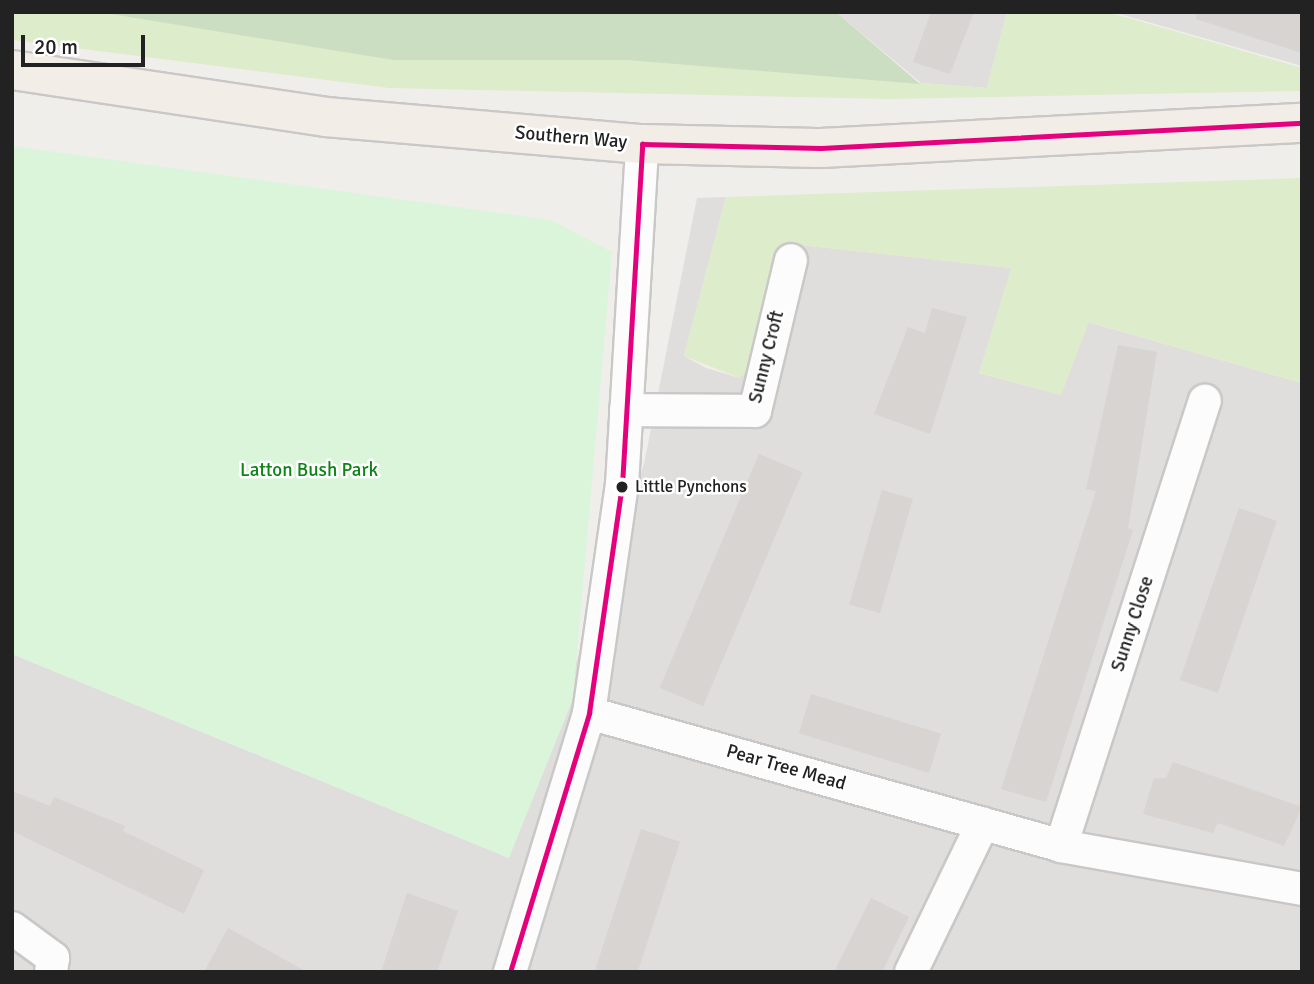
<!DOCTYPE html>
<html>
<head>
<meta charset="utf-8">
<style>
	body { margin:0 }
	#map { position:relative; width:1314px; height:984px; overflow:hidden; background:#f0eeeb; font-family:Signika,sans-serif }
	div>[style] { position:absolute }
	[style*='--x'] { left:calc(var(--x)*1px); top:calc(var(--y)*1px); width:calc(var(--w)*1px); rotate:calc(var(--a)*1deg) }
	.residential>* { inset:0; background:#dfdedc }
	.grass>* { inset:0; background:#ddeccb }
	.forest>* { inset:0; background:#cbdec1 }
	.park>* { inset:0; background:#daf5da }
	.building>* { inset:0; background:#d7d4d2; transform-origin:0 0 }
	.roads { filter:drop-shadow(2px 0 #c9c8c7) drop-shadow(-2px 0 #c9c8c7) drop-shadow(0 2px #c9c8c7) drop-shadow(0 -2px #c9c8c7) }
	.street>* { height:32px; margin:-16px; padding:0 16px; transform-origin:16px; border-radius:16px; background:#fdfcfc }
	.primary>* { height:38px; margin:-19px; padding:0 19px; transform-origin:19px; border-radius:19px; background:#f3ede7 }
	.bus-1>* { height:5px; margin:-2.5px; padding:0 2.5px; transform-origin:2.5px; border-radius:2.5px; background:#e5007d }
	.dots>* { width:19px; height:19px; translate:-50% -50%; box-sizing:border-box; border:4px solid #fff; border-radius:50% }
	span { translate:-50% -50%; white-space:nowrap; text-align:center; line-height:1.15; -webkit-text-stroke:5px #fff; paint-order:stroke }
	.bus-label { font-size:17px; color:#222 }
	.left { translate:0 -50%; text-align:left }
	.street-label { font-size:19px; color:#222 }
	.park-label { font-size:19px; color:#0c8416 }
	.frame { position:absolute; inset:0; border:14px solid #222; pointer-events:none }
	.scale { position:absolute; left:21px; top:35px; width:124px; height:32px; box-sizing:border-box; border:4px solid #222; border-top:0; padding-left:9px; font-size:21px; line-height:24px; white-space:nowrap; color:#222; -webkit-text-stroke:5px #fff; paint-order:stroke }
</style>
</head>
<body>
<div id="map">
	<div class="residential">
		<i style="clip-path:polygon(836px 12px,1007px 12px,987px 88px,921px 83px)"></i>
		<i style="clip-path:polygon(1113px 12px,1302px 12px,1302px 66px)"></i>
		<i style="clip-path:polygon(726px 197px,684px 356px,706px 368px,740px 378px,777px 329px,801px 245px,1012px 268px,979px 373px,1061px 395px,1088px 322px,1302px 383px,1302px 972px,12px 972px,12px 654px,509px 858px,644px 464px,697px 198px)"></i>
	</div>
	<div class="grass">
		<i style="clip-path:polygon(12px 12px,126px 12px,393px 60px,626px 60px,987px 88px,1007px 12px,1108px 12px,1302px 68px,1302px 91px,890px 99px,389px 88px,12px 40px)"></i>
		<i style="clip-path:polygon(1302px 178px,1302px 383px,1089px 322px,1061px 395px,979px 373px,1011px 268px,801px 245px,777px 329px,757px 361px,740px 378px,684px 356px,726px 197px)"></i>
	</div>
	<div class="forest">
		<i style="clip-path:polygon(99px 12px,836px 12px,920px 84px,626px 60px,393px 60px)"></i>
	</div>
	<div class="park">
		<i style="clip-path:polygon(12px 146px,551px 220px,612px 252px,573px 699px,509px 858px,12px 654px)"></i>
	</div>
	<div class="building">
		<i style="clip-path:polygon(931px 12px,974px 12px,950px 74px,913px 62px)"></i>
		<i style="clip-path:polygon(1197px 12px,1302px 12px,1302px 53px,1196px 19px)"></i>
		<i style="clip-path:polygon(932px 308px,967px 317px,930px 434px,874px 414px,908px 327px,925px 333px)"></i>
		<i style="clip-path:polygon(1118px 345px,1157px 352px,1128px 528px,1133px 530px,1046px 802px,1001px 789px,1096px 491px,1086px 489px)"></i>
		<i style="left:759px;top:454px;width:47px;height:254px;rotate:23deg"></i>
		<i style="left:882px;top:490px;width:32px;height:119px;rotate:16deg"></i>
		<i style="left:1239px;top:508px;width:40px;height:182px;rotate:19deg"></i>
		<i style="left:811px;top:694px;width:136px;height:41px;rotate:17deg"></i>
		<i style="clip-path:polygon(1173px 762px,1302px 807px,1284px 846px,1218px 823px,1213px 833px,1143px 814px,1154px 778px,1166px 778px)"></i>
		<i style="clip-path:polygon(12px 791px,50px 806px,54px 797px,125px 826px,123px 831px,204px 870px,184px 914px,12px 831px)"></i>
		<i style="left:641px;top:829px;width:41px;height:151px;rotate:18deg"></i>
		<i style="clip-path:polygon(407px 893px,458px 911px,437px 972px,381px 972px)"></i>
		<i style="clip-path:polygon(871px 898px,909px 917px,882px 972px,834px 972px)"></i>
		<i style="clip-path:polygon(228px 928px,307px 972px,204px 972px)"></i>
	</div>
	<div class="roads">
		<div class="street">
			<i style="--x:626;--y:410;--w:129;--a:0.4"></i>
			<i style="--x:755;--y:411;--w:155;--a:-76.6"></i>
			<i style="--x:589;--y:713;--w:490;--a:15.7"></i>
			<i style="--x:1061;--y:846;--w:245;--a:10.1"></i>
			<i style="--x:1061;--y:846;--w:468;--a:-72.1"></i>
			<i style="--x:12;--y:928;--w:51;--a:36.2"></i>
			<i style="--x:53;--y:958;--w:14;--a:98"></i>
			<i style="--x:510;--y:972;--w:271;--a:-73"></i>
			<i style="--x:589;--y:713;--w:230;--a:-81.8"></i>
			<i style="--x:622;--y:485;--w:342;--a:-86.6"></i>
			<i style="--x:911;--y:972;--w:165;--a:-64.2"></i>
		</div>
		<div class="primary">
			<i style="--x:12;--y:70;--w:317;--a:8.5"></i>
			<i style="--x:326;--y:117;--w:317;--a:4.9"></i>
			<i style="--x:642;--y:144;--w:179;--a:1.3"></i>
			<i style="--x:821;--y:148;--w:482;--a:-3"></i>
		</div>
	</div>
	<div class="bus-1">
		<i style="--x:510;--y:972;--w:271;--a:-73"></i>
		<i style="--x:589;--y:713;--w:230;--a:-81.8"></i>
		<i style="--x:622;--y:485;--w:342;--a:-86.6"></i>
		<i style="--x:642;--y:144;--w:179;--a:1.3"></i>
		<i style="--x:821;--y:148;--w:482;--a:-3"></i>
	</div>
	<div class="dots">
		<i style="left:622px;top:487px;background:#222"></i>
	</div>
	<div class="bus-label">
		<span class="left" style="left:635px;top:487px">Little Pynchons</span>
	</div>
	<div class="street-label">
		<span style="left:571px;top:138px;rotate:5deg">Southern Way</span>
		<span style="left:767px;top:357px;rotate:-76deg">Sunny Croft</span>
		<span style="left:1133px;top:624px;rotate:-72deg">Sunny Close</span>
		<span style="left:786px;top:768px;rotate:16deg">Pear Tree Mead</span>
	</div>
	<div class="park-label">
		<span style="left:309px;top:471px">Latton Bush Park</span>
	</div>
	<div class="frame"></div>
	<div class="scale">20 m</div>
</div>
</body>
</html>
